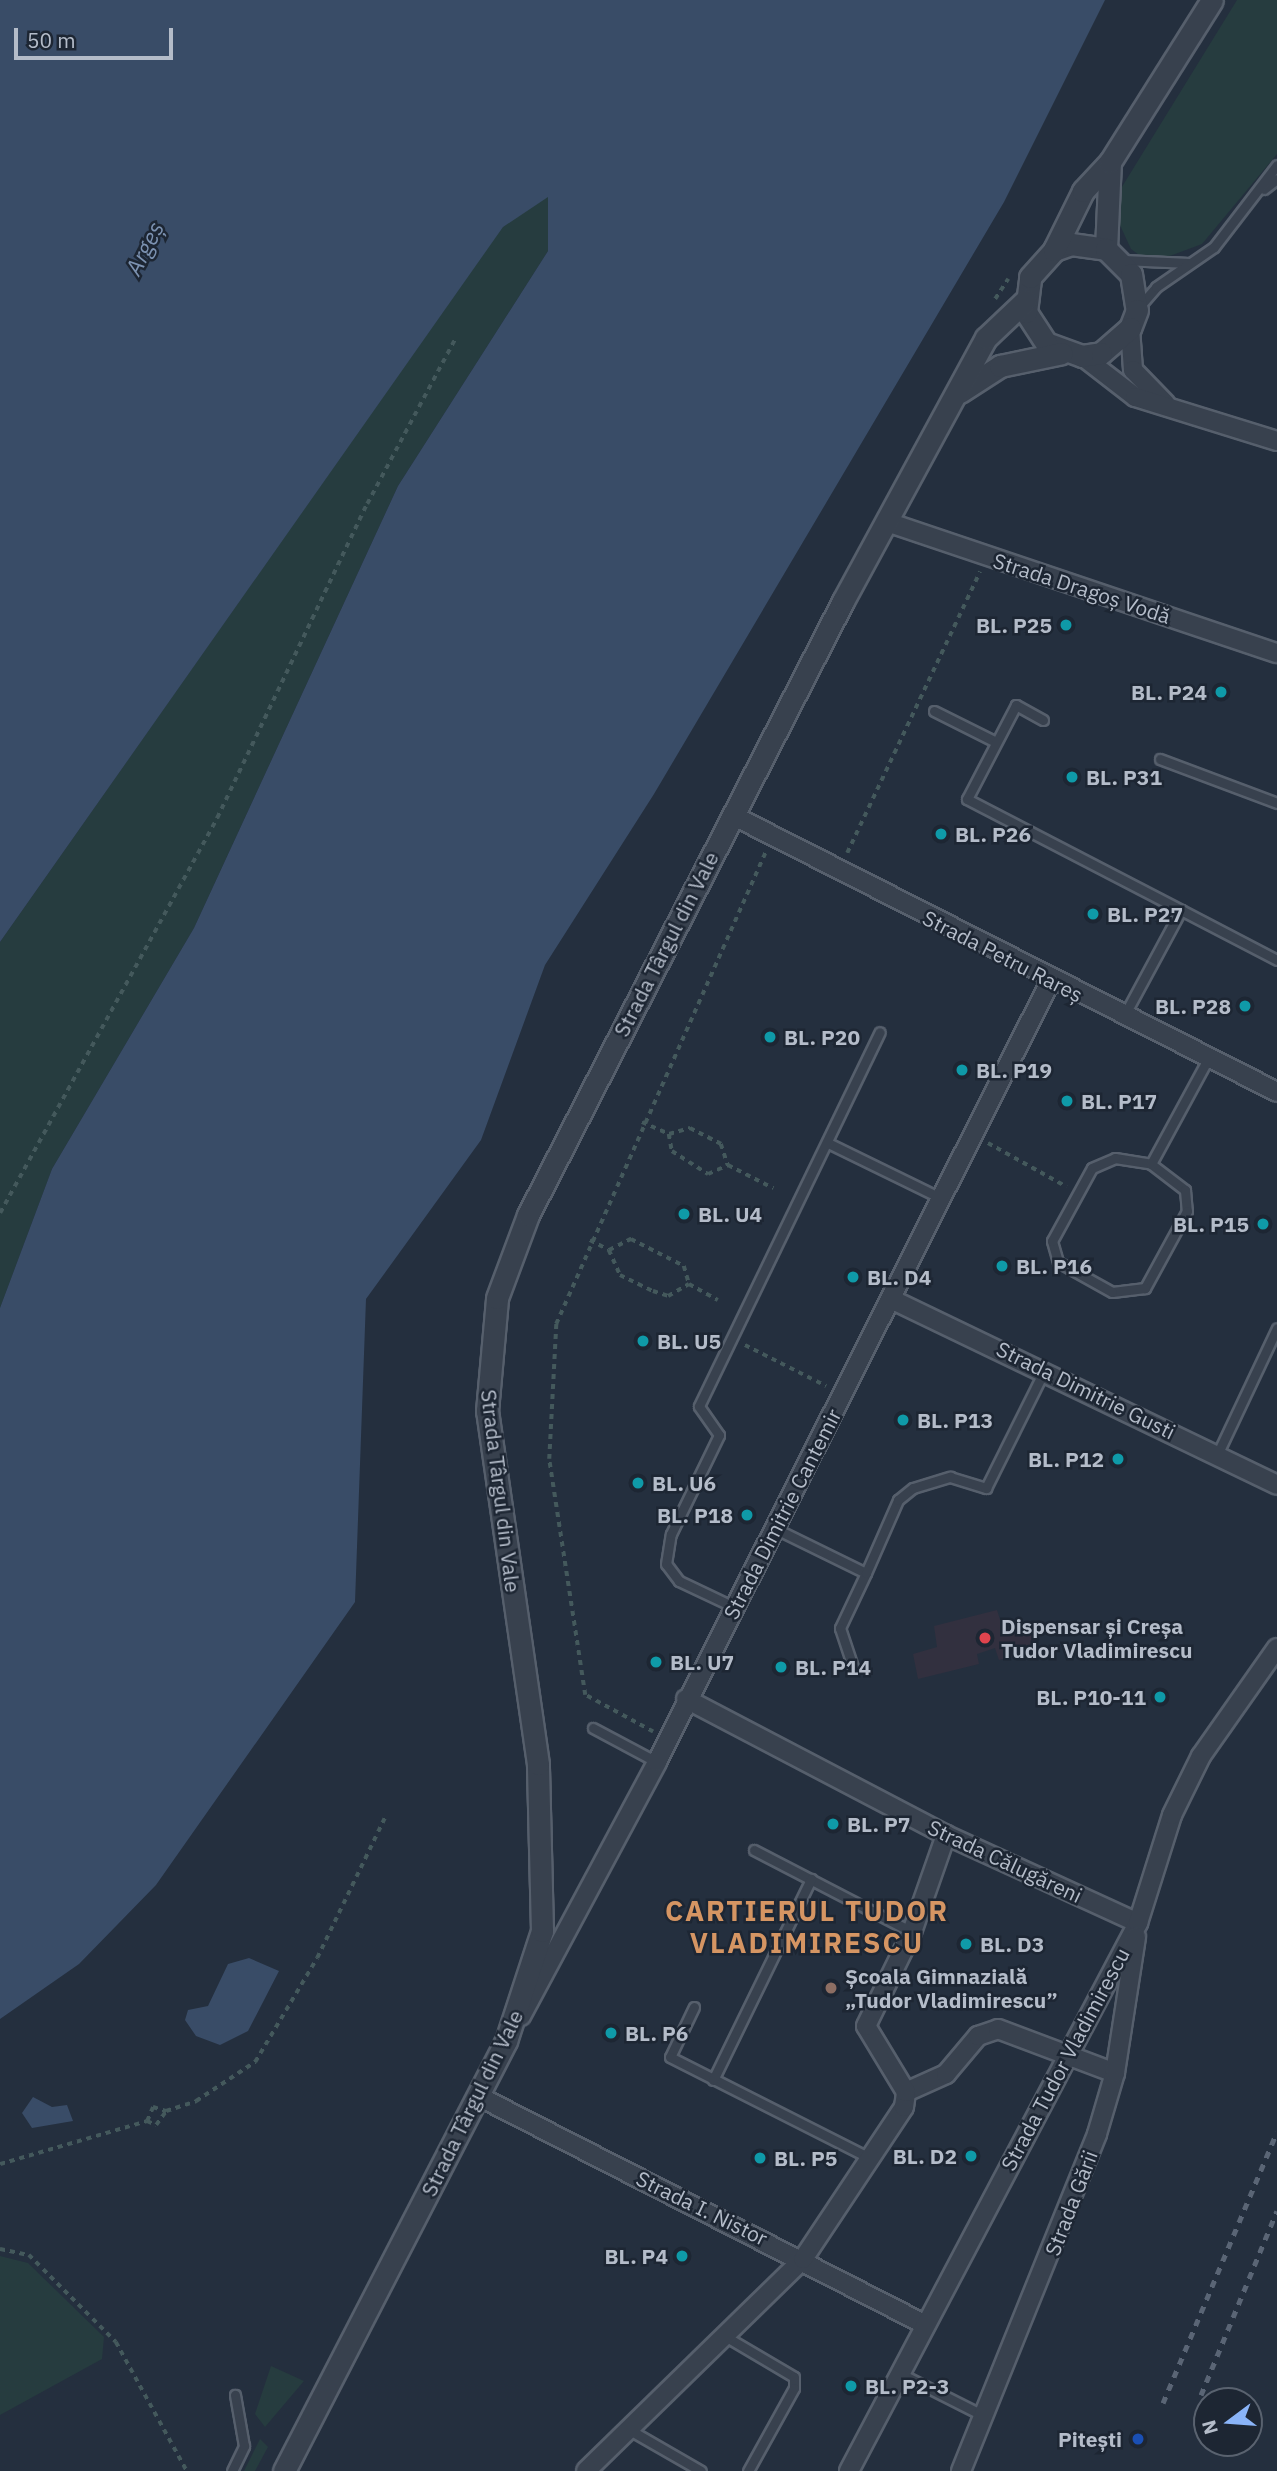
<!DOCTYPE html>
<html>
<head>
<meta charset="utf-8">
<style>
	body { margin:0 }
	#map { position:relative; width:1277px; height:2471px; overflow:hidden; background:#242f3e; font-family:"IBM Plex Sans",sans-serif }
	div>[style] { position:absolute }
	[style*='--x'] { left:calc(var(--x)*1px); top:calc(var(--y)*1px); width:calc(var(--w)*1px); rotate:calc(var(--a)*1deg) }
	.medical>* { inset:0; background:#32303f }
	.green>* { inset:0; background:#263c3f }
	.water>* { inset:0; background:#394c67 }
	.path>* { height:3.5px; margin-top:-1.75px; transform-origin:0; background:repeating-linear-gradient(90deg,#44595c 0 5px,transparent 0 10px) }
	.roads { filter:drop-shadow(2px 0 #565f6c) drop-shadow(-2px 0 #565f6c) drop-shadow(0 2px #565f6c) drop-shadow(0 -2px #565f6c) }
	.service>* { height:9px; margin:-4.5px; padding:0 4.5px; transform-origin:4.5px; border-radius:4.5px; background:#38414e }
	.minor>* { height:18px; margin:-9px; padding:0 9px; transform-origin:9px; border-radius:9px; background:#38414e }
	.tertiary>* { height:21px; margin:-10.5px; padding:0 10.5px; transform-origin:10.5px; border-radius:10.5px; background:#38414e }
	.rail>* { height:5px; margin-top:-2.5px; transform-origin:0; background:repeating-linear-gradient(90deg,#5a6575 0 7px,transparent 0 14px) }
	.dots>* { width:19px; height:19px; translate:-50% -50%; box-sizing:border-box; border:4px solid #1d2633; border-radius:50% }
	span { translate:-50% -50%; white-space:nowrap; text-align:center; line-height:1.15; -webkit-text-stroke:5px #1d2633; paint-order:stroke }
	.street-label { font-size:21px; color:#b4bcc9 }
	.poi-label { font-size:21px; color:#b4bcc9; font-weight:700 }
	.right { translate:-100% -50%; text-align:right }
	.left { translate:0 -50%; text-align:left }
	.water-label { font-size:23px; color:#7c92b1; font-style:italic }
	.district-label { font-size:28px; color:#d59563; font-weight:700; letter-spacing:2px }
	.north { position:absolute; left:1193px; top:2387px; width:70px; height:70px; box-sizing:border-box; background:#1d2633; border:2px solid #59626f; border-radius:50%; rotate:254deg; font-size:19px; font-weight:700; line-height:28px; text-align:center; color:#b4bcc9 }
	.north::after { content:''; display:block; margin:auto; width:24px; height:32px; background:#8ab4f8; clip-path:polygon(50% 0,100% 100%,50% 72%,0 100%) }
	.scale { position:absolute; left:14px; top:28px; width:159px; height:32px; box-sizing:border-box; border:4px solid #b4bcc9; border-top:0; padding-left:9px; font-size:21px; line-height:24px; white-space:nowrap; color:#b4bcc9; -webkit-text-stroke:5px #1d2633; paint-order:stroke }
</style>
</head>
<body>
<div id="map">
	<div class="medical">
		<i style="clip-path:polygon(997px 1610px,1003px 1629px,1030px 1622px,1037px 1652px,999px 1660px,995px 1648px,977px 1654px,979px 1664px,918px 1679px,913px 1654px,937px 1647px,934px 1626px)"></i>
	</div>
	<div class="green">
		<i style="clip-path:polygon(1237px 0,1277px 0,1277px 154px,1202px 244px,1159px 260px,1143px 258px,1131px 249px,1119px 223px,1120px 190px)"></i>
		<i style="clip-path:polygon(548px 196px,548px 251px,398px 486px,194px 928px,52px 1169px,0 1308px,0 942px,503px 226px)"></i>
		<i style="clip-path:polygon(0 2256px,28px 2263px,104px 2337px,102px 2359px,0 2415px)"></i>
		<i style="clip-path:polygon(271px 2366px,304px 2381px,265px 2427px,255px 2414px)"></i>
		<i style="clip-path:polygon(260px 2439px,268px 2447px,255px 2471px,244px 2471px)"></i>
	</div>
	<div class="water">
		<i style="clip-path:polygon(0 0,1105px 0,1004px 202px,654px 794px,545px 965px,481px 1140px,366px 1299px,355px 1602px,156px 1885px,79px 1964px,0 2019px,0 1308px,52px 1169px,194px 928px,398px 486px,548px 251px,548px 197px,503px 227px,0 942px)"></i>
		<i style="clip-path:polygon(249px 1958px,279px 1971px,248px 2031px,220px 2045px,196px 2036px,185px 2020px,188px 2010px,208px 2006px,228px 1964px)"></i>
		<i style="clip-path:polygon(33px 2097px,52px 2107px,67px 2105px,73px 2121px,32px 2128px,22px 2113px)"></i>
	</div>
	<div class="path">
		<i style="--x:995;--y:299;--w:24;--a:-57"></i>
		<i style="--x:847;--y:853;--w:311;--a:-64.7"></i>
		<i style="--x:642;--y:1122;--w:30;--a:24"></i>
		<i style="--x:669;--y:1134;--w:17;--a:80"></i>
		<i style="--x:672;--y:1151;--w:43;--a:32.6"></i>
		<i style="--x:708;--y:1174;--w:22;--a:-24"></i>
		<i style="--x:728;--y:1165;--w:51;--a:27.1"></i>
		<i style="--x:669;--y:1134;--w:22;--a:-16"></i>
		<i style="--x:690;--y:1128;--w:35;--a:27"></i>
		<i style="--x:721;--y:1144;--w:22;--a:72"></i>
		<i style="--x:988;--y:1143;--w:90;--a:29.1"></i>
		<i style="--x:0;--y:1213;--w:451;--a:-61.2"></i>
		<i style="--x:217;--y:818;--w:348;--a:-64.5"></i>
		<i style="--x:367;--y:504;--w:189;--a:-61.9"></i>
		<i style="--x:590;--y:1240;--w:21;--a:28"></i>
		<i style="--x:609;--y:1250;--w:27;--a:66"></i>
		<i style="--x:620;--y:1275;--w:37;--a:26"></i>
		<i style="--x:653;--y:1291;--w:16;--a:18"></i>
		<i style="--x:668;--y:1296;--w:24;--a:-30"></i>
		<i style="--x:689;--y:1284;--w:33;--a:29"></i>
		<i style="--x:609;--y:1250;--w:25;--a:-27"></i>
		<i style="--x:631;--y:1239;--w:59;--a:27"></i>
		<i style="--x:684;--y:1266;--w:19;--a:74"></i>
		<i style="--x:745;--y:1345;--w:91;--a:26.8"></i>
		<i style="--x:653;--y:1732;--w:77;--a:-151.4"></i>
		<i style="--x:585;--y:1695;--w:239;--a:-98.7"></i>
		<i style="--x:549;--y:1459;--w:135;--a:-87"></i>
		<i style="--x:556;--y:1324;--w:518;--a:-66.06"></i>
		<i style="--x:147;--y:2121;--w:15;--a:-67"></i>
		<i style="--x:153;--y:2107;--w:14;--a:17"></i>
		<i style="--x:0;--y:2164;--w:153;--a:-16.3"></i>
		<i style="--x:147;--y:2121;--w:10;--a:24"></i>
		<i style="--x:156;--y:2125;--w:17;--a:-54"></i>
		<i style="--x:166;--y:2111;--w:32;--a:-18"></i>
		<i style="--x:196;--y:2101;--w:71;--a:-33.5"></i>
		<i style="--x:255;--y:2062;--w:121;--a:-59.2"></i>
		<i style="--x:317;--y:1958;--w:159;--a:-64.2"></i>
		<i style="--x:0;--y:2249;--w:30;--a:12"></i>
		<i style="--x:29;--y:2255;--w:123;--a:45"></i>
		<i style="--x:116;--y:2342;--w:147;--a:61.2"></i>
	</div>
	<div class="roads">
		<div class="service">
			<i style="--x:1264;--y:189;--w:16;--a:-38"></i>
			<i style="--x:1123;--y:260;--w:66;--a:2.6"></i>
			<i style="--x:1138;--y:308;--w:28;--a:-49"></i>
			<i style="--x:1156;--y:287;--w:70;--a:-34.6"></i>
			<i style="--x:1214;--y:247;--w:103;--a:-52.5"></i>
			<i style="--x:934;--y:711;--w:69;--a:26.6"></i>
			<i style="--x:1043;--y:720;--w:31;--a:-151"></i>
			<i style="--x:1016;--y:705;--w:106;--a:117.5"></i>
			<i style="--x:967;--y:799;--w:241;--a:27.4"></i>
			<i style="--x:1181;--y:910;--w:120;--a:118.3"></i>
			<i style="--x:1160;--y:759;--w:125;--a:20.6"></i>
			<i style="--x:1181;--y:910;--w:108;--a:27.5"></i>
			<i style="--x:828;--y:1143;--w:126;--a:26"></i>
			<i style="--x:1115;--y:1158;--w:36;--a:9"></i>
			<i style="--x:1151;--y:1164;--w:43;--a:37.4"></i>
			<i style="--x:1185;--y:1190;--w:21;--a:85"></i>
			<i style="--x:1187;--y:1211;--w:88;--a:118.6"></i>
			<i style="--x:1145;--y:1288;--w:33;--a:173"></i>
			<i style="--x:1112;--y:1292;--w:62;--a:-150.9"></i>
			<i style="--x:1058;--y:1262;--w:22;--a:-106"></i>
			<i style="--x:1052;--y:1241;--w:83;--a:-61.3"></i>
			<i style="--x:1092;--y:1168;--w:25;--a:-23"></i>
			<i style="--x:1151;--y:1164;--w:119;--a:-61.5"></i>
			<i style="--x:1217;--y:1455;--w:140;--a:-64.7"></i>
			<i style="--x:776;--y:1529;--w:100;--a:26.1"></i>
			<i style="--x:866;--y:1573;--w:61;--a:115.3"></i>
			<i style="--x:840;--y:1628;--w:44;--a:71.6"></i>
			<i style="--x:866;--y:1573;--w:80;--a:-66.3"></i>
			<i style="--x:898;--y:1500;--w:19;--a:-39"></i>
			<i style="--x:913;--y:1488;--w:39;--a:-17"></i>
			<i style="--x:950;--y:1477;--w:38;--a:17"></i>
			<i style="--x:986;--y:1488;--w:131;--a:-63.6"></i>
			<i style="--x:734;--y:1607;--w:61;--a:-154.7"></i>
			<i style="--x:679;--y:1581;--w:21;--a:-127"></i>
			<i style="--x:666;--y:1564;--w:30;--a:-81"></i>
			<i style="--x:671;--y:1534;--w:110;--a:-64.1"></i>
			<i style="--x:719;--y:1435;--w:35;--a:-125"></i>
			<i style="--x:699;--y:1406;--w:415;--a:-64.2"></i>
			<i style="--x:593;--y:1728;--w:72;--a:28"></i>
			<i style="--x:754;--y:1850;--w:178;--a:27.4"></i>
			<i style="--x:694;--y:2007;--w:55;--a:115.6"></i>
			<i style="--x:670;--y:2057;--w:226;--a:26.8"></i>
			<i style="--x:713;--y:2080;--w:224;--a:-64"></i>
			<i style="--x:723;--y:2335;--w:82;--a:30.6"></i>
			<i style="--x:794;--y:2377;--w:11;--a:90"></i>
			<i style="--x:794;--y:2388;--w:95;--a:119"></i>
			<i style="--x:899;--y:2373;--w:95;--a:26.8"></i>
			<i style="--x:628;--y:2429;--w:84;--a:29.9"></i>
			<i style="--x:232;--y:2471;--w:28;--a:-64"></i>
			<i style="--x:244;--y:2446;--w:52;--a:-100"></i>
		</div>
		<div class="minor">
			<i style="--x:1130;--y:328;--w:42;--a:85.9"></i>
			<i style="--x:1133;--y:370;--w:47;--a:45.9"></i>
			<i style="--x:1082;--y:356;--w:67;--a:37.7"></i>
			<i style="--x:1135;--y:397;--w:149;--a:17.2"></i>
			<i style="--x:887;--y:522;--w:411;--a:18.6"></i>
			<i style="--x:732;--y:815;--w:611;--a:26.94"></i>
			<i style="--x:893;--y:1300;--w:426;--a:25.7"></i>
			<i style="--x:686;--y:1699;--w:293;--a:27.6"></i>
			<i style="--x:946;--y:1835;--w:211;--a:24.6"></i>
			<i style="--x:521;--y:2016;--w:288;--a:-61.8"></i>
			<i style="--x:657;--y:1762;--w:873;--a:-63.26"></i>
			<i style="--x:906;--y:2092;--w:44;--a:-24.2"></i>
			<i style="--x:946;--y:2074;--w:50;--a:-49.9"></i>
			<i style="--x:978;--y:2036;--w:21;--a:-19"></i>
			<i style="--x:998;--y:2029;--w:125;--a:20.6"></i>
			<i style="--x:478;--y:2096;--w:501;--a:27.08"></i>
			<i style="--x:586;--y:2471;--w:303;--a:-44.3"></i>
			<i style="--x:803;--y:2259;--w:182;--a:-56.4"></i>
			<i style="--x:904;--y:2107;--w:15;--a:-82"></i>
			<i style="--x:906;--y:2092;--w:77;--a:-121.2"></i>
			<i style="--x:866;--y:2026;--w:105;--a:-63.9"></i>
			<i style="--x:912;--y:1932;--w:103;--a:-70.7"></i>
			<i style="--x:849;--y:2471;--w:620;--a:-62.19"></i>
			<i style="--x:1138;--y:1923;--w:113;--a:-72.5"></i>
			<i style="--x:1172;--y:1815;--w:66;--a:-63.8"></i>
			<i style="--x:1201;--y:1756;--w:132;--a:-54.9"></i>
			<i style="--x:961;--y:2471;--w:363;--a:-68"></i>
			<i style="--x:1097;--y:2134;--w:64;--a:-73.6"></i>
			<i style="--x:1115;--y:2073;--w:138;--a:-81.2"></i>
		</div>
		<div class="tertiary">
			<i style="--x:1106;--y:249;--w:87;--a:-87.4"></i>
			<i style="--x:1054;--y:250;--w:18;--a:-19"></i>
			<i style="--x:1071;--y:244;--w:35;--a:8"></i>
			<i style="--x:1106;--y:249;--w:35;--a:45"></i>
			<i style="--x:1131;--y:274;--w:36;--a:81"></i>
			<i style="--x:1137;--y:310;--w:19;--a:111"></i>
			<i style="--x:1130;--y:328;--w:38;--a:139"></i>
			<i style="--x:1101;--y:353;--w:19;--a:171"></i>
			<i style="--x:1082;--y:356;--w:38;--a:-160"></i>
			<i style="--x:1046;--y:343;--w:37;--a:-123"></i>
			<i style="--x:1026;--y:312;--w:35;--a:-83"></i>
			<i style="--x:1030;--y:277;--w:36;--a:-48"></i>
			<i style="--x:1054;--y:250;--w:66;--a:-63.8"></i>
			<i style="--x:1083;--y:191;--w:40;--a:-47"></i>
			<i style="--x:1110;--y:162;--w:191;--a:-57.8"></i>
			<i style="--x:960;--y:392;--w:48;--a:-33"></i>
			<i style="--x:1000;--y:366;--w:63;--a:-11.8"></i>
			<i style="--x:284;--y:2471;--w:484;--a:-62.7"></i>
			<i style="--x:506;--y:2041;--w:116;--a:-71.9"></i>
			<i style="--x:542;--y:1931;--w:167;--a:-91.4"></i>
			<i style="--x:538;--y:1764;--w:357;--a:-98.2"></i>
			<i style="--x:487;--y:1411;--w:113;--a:-84.9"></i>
			<i style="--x:497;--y:1298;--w:89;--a:-69.5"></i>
			<i style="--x:528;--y:1215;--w:690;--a:-62.84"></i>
			<i style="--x:843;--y:601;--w:299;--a:-61.5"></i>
			<i style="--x:986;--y:338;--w:55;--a:-43.5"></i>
		</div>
	</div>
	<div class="rail">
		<i style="--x:1201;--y:2395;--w:199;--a:-67.6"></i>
		<i style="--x:1163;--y:2403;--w:294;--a:-67.2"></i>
	</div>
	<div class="dots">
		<i style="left:1066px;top:625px;background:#0f9aa8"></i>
		<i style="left:1221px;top:692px;background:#0f9aa8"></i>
		<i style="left:1072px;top:777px;background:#0f9aa8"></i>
		<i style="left:941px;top:834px;background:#0f9aa8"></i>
		<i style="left:1093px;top:914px;background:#0f9aa8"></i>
		<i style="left:1245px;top:1006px;background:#0f9aa8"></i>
		<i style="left:770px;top:1037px;background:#0f9aa8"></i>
		<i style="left:962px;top:1070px;background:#0f9aa8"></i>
		<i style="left:1067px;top:1101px;background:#0f9aa8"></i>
		<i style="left:684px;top:1214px;background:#0f9aa8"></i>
		<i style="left:1263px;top:1224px;background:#0f9aa8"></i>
		<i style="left:1002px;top:1266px;background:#0f9aa8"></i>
		<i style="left:853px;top:1277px;background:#0f9aa8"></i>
		<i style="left:643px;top:1341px;background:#0f9aa8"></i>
		<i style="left:903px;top:1420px;background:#0f9aa8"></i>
		<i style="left:1118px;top:1459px;background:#0f9aa8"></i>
		<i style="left:638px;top:1483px;background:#0f9aa8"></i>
		<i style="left:747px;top:1515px;background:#0f9aa8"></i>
		<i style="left:985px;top:1638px;background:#e0444e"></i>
		<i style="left:656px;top:1662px;background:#0f9aa8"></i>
		<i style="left:781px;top:1667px;background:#0f9aa8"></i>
		<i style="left:1160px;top:1697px;background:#0f9aa8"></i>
		<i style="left:833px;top:1824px;background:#0f9aa8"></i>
		<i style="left:966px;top:1944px;background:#0f9aa8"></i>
		<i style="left:831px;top:1988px;background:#8d6e63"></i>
		<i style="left:611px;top:2033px;background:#0f9aa8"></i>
		<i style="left:971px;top:2156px;background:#0f9aa8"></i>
		<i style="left:760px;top:2158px;background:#0f9aa8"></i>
		<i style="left:682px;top:2256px;background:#0f9aa8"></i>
		<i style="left:851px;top:2386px;background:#0f9aa8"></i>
		<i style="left:1138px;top:2439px;background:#1a4fb4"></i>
	</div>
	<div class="street-label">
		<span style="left:1082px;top:588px;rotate:18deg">Strada Dragoș Vodă</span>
		<span style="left:666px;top:944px;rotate:-63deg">Strada Târgul din Vale</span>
		<span style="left:1003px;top:956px;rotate:27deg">Strada Petru Rareș</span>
		<span style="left:1086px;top:1390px;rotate:26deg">Strada Dimitrie Gusti</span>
		<span style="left:501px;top:1491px;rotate:83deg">Strada Târgul din Vale</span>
		<span style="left:782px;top:1514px;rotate:-63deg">Strada Dimitrie Cantemir</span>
		<span style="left:1005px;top:1861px;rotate:25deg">Strada Călugăreni</span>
		<span style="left:1065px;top:2059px;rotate:-62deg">Strada Tudor Vladimirescu</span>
		<span style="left:472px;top:2103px;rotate:-64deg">Strada Târgul din Vale</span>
		<span style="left:1071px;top:2203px;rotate:-69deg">Strada Gării</span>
		<span style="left:702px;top:2208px;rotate:26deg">Strada I. Nistor</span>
	</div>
	<div class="poi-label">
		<span class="right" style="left:1052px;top:625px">BL. P25</span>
		<span class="right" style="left:1207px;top:692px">BL. P24</span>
		<span class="left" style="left:1086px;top:777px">BL. P31</span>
		<span class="left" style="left:955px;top:834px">BL. P26</span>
		<span class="left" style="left:1107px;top:914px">BL. P27</span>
		<span class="right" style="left:1231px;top:1006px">BL. P28</span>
		<span class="left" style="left:784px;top:1037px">BL. P20</span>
		<span class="left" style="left:976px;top:1070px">BL. P19</span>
		<span class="left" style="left:1081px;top:1101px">BL. P17</span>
		<span class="left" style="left:698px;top:1214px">BL. U4</span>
		<span class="right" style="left:1249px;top:1224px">BL. P15</span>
		<span class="left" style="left:1016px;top:1266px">BL. P16</span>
		<span class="left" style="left:867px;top:1277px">BL. D4</span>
		<span class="left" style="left:657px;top:1341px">BL. U5</span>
		<span class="left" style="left:917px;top:1420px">BL. P13</span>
		<span class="right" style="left:1104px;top:1459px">BL. P12</span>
		<span class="left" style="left:652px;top:1483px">BL. U6</span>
		<span class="right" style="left:733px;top:1515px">BL. P18</span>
		<span class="left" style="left:1001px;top:1638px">Dispensar și Creșa<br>Tudor Vladimirescu</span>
		<span class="left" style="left:670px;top:1662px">BL. U7</span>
		<span class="left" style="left:795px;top:1667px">BL. P14</span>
		<span class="right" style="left:1146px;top:1697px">BL. P10-11</span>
		<span class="left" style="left:847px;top:1824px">BL. P7</span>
		<span class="left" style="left:980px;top:1944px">BL. D3</span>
		<span class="left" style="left:845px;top:1988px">Școala Gimnazială<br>„Tudor Vladimirescu”</span>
		<span class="left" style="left:625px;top:2033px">BL. P6</span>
		<span class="right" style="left:957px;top:2156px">BL. D2</span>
		<span class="left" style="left:774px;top:2158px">BL. P5</span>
		<span class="right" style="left:668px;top:2256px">BL. P4</span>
		<span class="left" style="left:865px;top:2386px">BL. P2-3</span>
		<span class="right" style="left:1122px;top:2439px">Pitești</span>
	</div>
	<div class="water-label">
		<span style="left:144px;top:248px;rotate:-63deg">Argeș</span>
	</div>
	<div class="district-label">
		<span style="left:807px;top:1927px">CARTIERUL TUDOR<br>VLADIMIRESCU</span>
	</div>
	<div class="north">N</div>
	<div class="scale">50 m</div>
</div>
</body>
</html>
